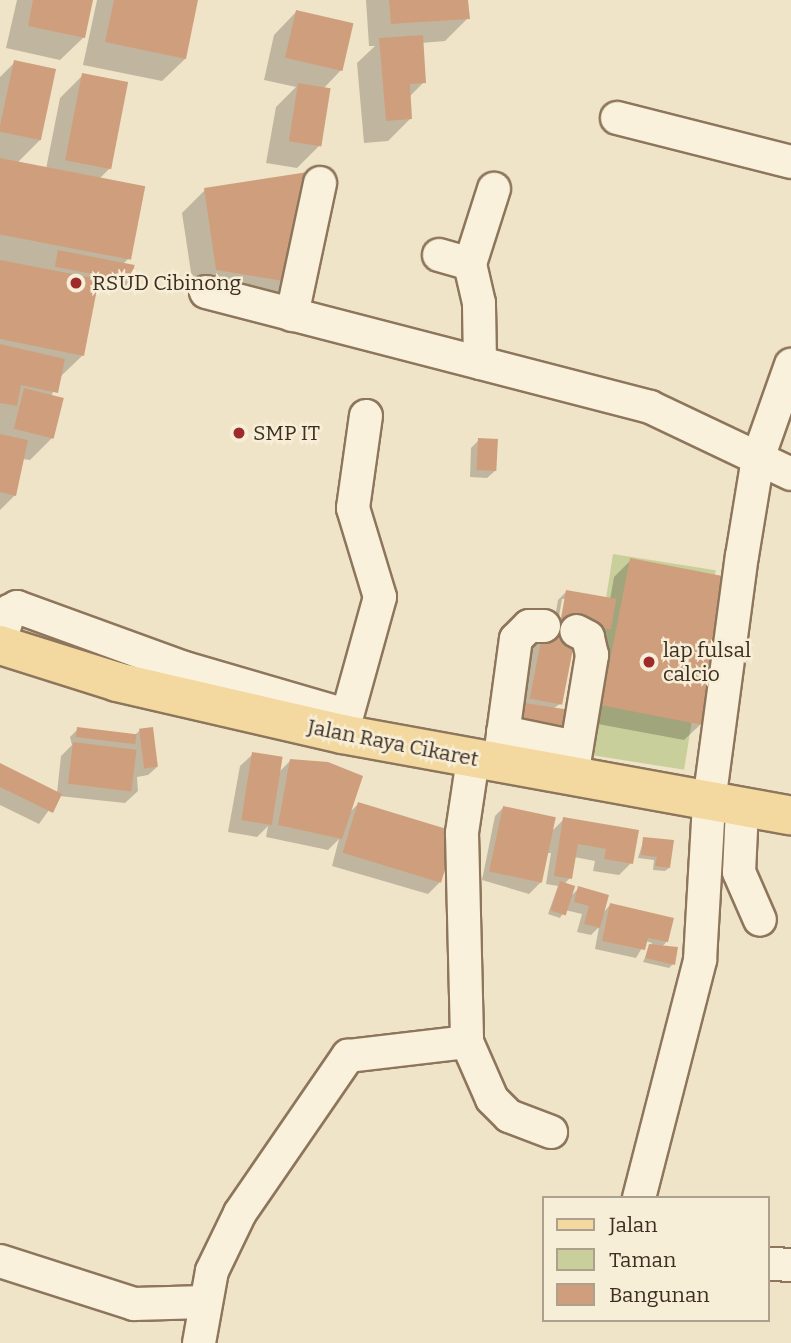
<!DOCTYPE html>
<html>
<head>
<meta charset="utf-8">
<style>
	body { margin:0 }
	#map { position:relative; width:791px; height:1343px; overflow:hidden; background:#f0e4c8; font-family:Bitter,serif }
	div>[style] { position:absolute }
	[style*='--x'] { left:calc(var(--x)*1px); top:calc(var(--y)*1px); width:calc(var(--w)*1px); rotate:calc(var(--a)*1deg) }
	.green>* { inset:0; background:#c9cf9b; transform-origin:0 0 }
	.shadow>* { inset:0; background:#0003 }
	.building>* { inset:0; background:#cf9f7d; transform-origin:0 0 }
	.roads { filter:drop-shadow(2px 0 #8d765c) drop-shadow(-2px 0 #8d765c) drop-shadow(0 2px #8d765c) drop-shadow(0 -2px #8d765c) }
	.minor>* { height:32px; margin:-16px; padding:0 16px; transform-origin:16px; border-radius:16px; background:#faf1dc }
	.major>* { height:38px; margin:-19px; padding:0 19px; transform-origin:19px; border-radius:19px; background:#f3d9a0 }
	.dots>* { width:19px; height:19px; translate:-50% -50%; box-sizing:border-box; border:4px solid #f7eed8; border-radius:50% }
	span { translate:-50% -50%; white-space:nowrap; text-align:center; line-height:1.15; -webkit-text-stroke:5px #f7eed8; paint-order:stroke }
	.poi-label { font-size:21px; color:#3d2e20 }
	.left { translate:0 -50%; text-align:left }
	.street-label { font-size:21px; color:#3d2e20 }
	.legend { position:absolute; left:542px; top:1196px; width:228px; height:126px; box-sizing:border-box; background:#f7eed8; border:2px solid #ada18e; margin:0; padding:9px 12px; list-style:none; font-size:21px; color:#3d2e20 }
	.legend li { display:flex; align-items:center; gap:14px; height:35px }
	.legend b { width:35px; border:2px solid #ada18e }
</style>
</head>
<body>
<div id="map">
	<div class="green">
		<i style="left:613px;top:554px;width:104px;height:202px;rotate:9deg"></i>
	</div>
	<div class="shadow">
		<i style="clip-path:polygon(17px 0,91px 0,83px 38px,60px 60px,6px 48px)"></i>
		<i style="clip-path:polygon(97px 0,197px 0,185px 59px,162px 81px,83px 65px)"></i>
		<i style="clip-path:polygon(366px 0,467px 0,468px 18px,445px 41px,421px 43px,424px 82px,409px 97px,411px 118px,388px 141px,364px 143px,357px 63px,375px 46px,369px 46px)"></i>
		<i style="clip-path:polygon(296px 12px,342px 69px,323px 89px,320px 145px,297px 168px,266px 163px,276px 107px,296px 87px,264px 80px,274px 35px)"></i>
		<i style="clip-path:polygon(15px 62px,40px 140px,17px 163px,46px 169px,60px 98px,83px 75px,110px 168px,99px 179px,129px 258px,123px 264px,130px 281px,122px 289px,96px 285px,83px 355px,59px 378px,51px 397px,52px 438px,30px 460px,22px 459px,15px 495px,0 510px,0 77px)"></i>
		<i style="clip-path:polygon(205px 190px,288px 281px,265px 304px,194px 292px,182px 213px)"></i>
		<i style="clip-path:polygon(479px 440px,496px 470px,487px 478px,470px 477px,471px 448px)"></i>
		<i style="clip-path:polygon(evenodd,631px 560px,701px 724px,684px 740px,587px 722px,604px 634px,600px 637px,574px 632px,560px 704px,507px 739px,533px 634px,554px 623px,558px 600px,566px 592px,610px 600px,614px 577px,631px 560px,562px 599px,566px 599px,560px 629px,557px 628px,562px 599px)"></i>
		<i style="clip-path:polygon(78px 729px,134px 736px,140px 730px,157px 767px,148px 775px,137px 777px,138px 791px,125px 803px,59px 796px,39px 824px,0 805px,0 765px,57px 793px,61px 756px,72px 745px,70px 737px)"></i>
		<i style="clip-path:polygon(253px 754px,279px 772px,290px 761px,348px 814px,358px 804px,441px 881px,428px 894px,332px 866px,339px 839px,328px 850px,266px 837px,268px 826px,257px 837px,228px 832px,240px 766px)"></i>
		<i style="clip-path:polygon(503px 808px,551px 832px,564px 819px,631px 863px,619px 875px,593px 871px,595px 861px,574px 857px,570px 878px,564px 884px,569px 898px,579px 888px,603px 913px,610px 905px,667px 941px,662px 947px,673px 964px,669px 968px,643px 962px,652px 943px,646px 941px,636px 958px,595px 949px,599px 927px,591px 935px,577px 932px,582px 914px,565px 910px,560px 918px,548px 914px,558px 886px,546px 884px,551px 853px,547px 853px,541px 882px,529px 894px,482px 880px,495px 816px)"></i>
		<i style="clip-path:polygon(644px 839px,669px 868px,665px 871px,653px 870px,654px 860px,638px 858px)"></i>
	</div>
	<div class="building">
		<i style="clip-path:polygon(33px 0,93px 0,85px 38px,28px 26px)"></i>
		<i style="clip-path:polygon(114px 0,198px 0,186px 59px,105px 42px)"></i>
		<i style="clip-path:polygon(389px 0,468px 0,470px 19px,391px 24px)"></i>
		<i style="left:296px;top:10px;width:59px;height:49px;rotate:13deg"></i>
		<i style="clip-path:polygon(423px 35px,426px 83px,410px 84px,412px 119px,386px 121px,379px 38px)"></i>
		<i style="left:14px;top:60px;width:43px;height:73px;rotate:12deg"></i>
		<i style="left:82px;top:73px;width:47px;height:89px;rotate:11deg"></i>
		<i style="left:298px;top:83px;width:33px;height:59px;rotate:9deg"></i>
		<i style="left:0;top:158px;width:148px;height:75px;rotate:11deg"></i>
		<i style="clip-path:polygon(308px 172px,290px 282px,216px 270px,204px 188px)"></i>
		<i style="left:58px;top:250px;width:78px;height:17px;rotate:11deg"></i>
		<i style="clip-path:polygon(0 260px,99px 279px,84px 356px,0 339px)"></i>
		<i style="clip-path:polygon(0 344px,65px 359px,58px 393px,21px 385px,17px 406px,0 403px)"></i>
		<i style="left:24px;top:388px;width:41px;height:42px;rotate:14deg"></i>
		<i style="clip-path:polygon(0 434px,28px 440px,16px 496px,0 492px)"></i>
		<i style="left:478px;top:438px;width:20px;height:32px;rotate:3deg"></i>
		<i style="left:630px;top:558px;width:102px;height:150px;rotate:11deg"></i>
		<i style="left:566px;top:590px;width:51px;height:31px;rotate:10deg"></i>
		<i style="left:545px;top:620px;width:33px;height:80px;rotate:11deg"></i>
		<i style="left:519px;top:702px;width:50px;height:29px;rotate:9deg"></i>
		<i style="left:77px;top:727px;width:60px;height:10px;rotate:7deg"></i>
		<i style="left:153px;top:727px;width:40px;height:14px;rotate:83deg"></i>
		<i style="left:73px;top:742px;width:64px;height:42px;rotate:7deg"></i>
		<i style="left:252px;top:752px;width:31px;height:69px;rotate:9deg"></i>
		<i style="clip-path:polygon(290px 759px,328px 762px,363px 776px,342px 839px,278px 825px)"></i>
		<i style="clip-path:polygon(0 763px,62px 794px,53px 813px,0 787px)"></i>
		<i style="left:358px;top:802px;width:103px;height:53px;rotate:17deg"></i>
		<i style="left:503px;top:806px;width:54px;height:67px;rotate:12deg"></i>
		<i style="clip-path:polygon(563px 817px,639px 830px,633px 864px,604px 859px,606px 849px,578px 844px,572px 879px,554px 876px)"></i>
		<i style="clip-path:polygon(643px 837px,674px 840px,670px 868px,655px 866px,657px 857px,641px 855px)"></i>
		<i style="left:560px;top:881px;width:16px;height:31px;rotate:18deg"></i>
		<i style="clip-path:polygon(578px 886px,609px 895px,600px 928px,584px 924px,589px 906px,574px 902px)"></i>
		<i style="clip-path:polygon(610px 903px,674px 918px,668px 942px,648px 938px,645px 950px,602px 941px)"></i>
		<i style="clip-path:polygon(649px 944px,678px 947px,675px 965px,645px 958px)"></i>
	</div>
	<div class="roads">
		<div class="minor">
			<i style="--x:617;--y:118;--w:179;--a:14.2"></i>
			<i style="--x:439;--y:255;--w:32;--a:16"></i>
			<i style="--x:206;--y:292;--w:459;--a:14.5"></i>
			<i style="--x:650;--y:407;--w:156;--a:25.4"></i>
			<i style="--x:292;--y:315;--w:135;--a:-78"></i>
			<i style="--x:480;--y:363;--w:60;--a:-91"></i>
			<i style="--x:479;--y:303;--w:40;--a:-103"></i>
			<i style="--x:470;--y:264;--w:79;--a:-72.3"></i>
			<i style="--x:0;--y:641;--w:32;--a:-72"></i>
			<i style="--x:10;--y:611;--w:8;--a:-30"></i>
			<i style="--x:17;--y:607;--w:179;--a:20"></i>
			<i style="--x:185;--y:668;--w:168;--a:16.3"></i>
			<i style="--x:503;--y:732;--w:75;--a:11.6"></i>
			<i style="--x:342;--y:734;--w:142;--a:-74.5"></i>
			<i style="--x:380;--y:597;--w:93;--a:-106.9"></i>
			<i style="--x:353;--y:508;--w:93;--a:-82"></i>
			<i style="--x:473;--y:759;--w:75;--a:98.5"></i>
			<i style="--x:462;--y:833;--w:209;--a:88.6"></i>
			<i style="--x:467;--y:1042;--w:62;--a:66.3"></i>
			<i style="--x:492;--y:1099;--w:24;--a:45"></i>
			<i style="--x:509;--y:1116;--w:45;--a:20.9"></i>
			<i style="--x:499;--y:764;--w:126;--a:-82.3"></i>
			<i style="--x:516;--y:639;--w:18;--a:-45"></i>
			<i style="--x:529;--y:626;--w:15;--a:0"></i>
			<i style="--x:572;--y:776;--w:123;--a:-80.6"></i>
			<i style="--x:592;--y:655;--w:18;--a:-103"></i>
			<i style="--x:588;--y:637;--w:13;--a:-153"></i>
			<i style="--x:742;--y:809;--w:63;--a:92.7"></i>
			<i style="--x:739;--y:872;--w:52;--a:66.4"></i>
			<i style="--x:639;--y:1198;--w:246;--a:-75.6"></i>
			<i style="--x:700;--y:960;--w:158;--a:-86.7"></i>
			<i style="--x:709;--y:802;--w:248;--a:-82.4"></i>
			<i style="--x:742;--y:556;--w:99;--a:-80.7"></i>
			<i style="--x:758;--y:458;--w:99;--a:-70.5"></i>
			<i style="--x:0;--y:1261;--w:141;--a:17.8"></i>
			<i style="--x:134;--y:1304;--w:71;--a:-1.6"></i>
			<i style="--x:768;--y:1264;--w:23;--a:2"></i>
			<i style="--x:199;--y:1343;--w:73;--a:-79.8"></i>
			<i style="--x:212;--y:1271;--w:64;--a:-64.2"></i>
			<i style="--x:240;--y:1213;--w:191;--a:-55.5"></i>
			<i style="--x:348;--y:1056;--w:120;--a:-6.7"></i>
		</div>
		<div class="major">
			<i style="--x:0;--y:645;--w:123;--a:17.5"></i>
			<i style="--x:117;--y:682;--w:231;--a:13"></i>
			<i style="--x:342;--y:734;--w:456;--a:10.3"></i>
		</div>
	</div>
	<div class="dots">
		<i style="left:76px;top:283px;background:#9e2a2b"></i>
		<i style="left:239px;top:433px;background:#9e2a2b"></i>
		<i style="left:649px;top:662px;background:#9e2a2b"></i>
	</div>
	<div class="poi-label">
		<span class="left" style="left:92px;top:283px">RSUD Cibinong</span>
		<span class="left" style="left:253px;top:433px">SMP IT</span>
		<span class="left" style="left:663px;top:662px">lap fulsal<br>calcio</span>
	</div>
	<div class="street-label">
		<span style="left:393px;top:743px;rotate:11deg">Jalan Raya Cikaret</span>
	</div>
	<ul class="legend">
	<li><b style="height:9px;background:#f3d9a0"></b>Jalan</li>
	<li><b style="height:19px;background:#c9cf9b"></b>Taman</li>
	<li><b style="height:19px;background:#cf9f7d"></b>Bangunan</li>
	</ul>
</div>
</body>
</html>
